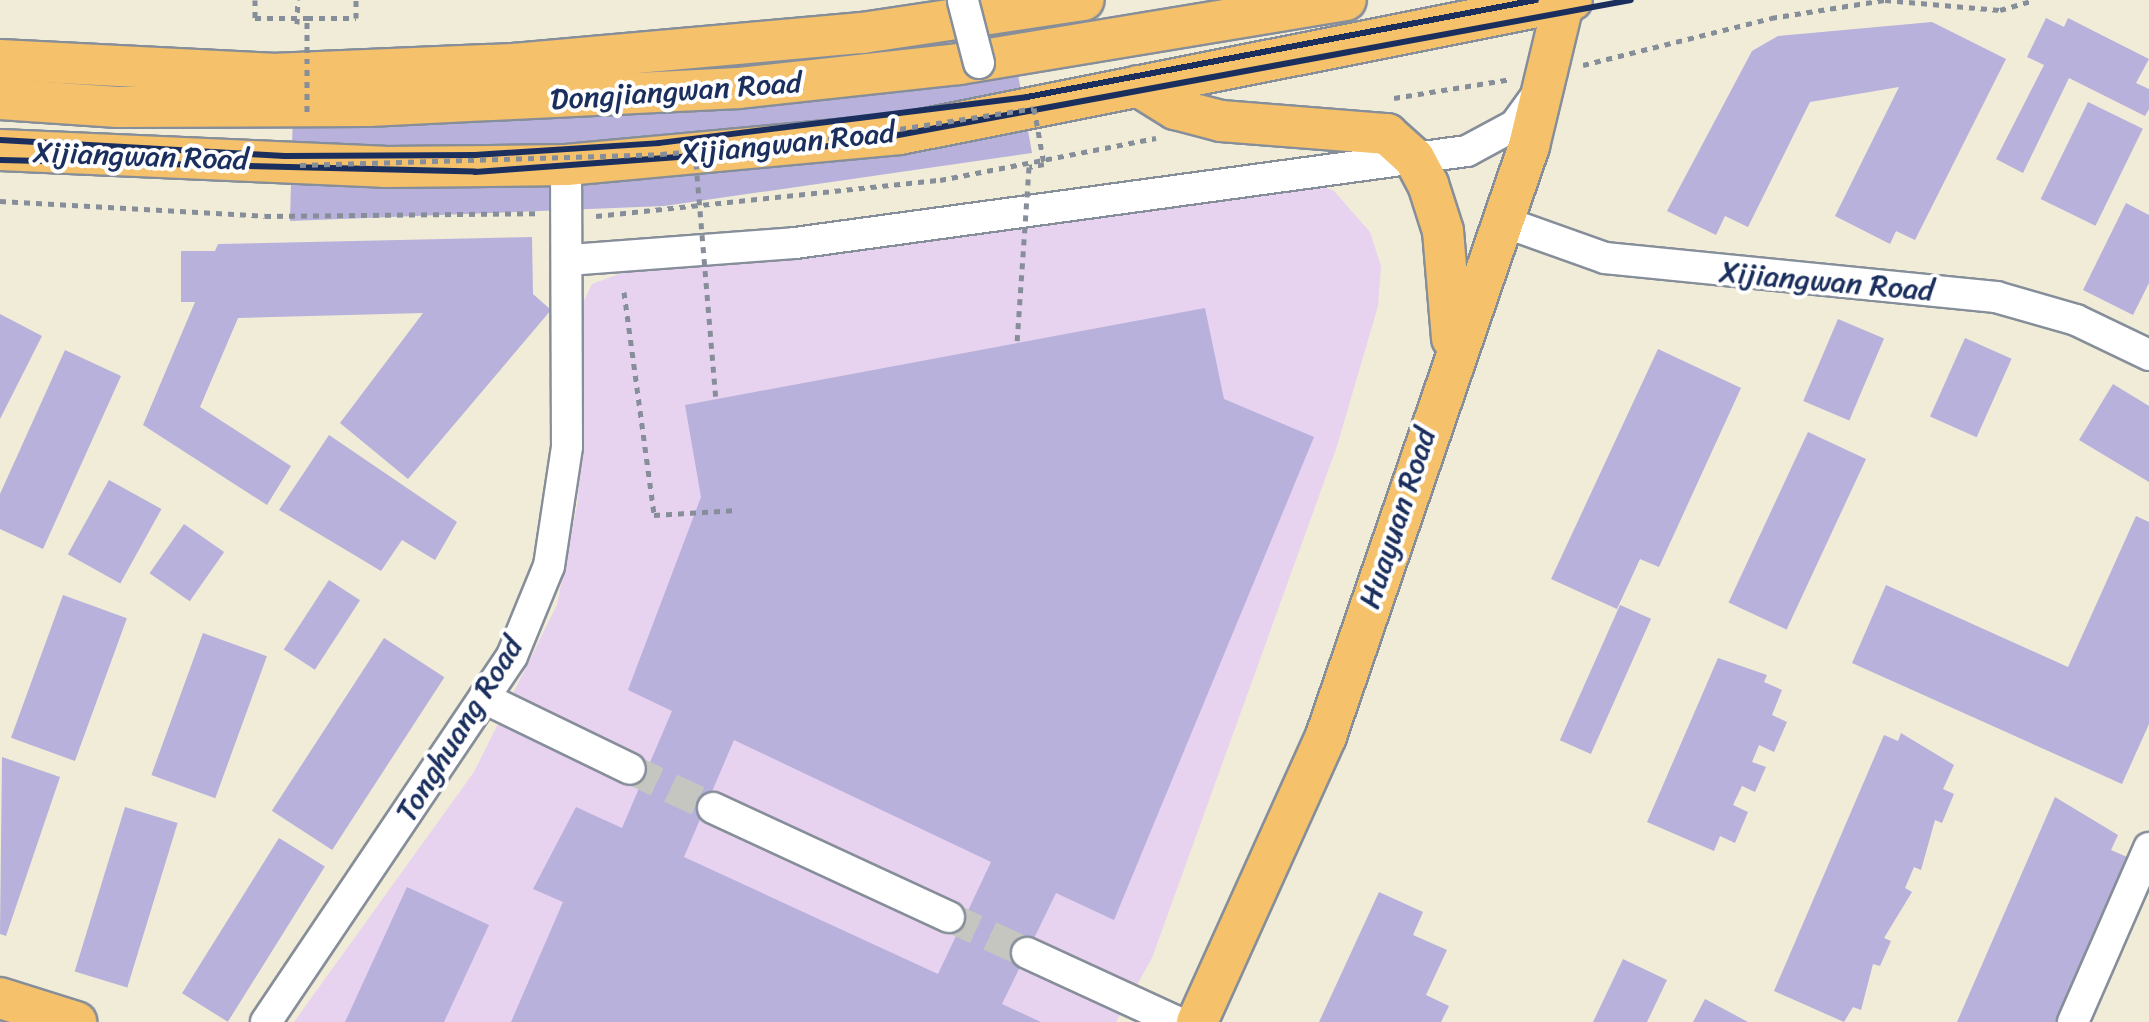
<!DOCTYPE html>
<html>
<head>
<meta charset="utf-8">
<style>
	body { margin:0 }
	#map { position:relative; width:2149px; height:1022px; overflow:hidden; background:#f0ecd7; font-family:Sriracha,sans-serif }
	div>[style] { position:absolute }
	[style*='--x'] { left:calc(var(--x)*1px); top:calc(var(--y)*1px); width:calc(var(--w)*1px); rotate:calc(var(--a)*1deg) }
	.built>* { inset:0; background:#e7d2ef }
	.building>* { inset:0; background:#b7b1dc; transform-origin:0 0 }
	.minor-tunnel>* { height:30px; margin-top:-15px; transform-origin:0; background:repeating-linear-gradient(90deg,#c5c6bf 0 30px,transparent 0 45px) }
	.path>* { height:5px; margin-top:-2.5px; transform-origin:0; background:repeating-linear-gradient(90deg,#868e9a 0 6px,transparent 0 12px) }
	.roads { filter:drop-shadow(2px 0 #868e9a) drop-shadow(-2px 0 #868e9a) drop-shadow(0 2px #868e9a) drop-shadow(0 -2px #868e9a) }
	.minor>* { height:30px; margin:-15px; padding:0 15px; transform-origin:15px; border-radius:15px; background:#fff }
	.major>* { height:40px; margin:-20px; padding:0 20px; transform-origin:20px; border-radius:20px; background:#f5c16b }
	.rail>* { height:6px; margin:-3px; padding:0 3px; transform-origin:3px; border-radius:3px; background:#1b2f5e }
	.path-bridge>* { height:5px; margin-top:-2.5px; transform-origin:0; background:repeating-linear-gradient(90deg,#868e9a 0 6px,transparent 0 12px) }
	.bridges { filter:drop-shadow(2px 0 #868e9a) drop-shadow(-2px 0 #868e9a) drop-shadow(0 2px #868e9a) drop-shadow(0 -2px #868e9a) }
	.minor-bridge>* { height:30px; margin:-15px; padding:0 15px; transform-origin:15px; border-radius:15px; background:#fff }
	span { translate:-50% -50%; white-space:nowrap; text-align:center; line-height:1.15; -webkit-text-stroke:8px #fff; paint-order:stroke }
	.street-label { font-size:30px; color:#1b2f5e }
</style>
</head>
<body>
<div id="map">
	<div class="built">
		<i style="clip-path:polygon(1309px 184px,1333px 190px,1370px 232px,1381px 266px,1378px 306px,1337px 446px,1152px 958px,1116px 1022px,294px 1022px,474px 772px,557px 605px,578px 500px,584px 301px,592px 284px,622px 273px)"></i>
	</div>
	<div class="building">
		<i style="clip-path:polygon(2046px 18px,2064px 27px,2068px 18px,2149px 59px,2136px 83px,2149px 89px,2149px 109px,2145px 116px,2069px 78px,2023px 173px,1996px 159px,2044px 65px,2027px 57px)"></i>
		<i style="clip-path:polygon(1932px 22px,2006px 59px,1915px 240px,1896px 231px,1890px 244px,1835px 216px,1899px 87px,1810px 102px,1748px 227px,1725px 216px,1716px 235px,1667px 211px,1752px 51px,1778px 36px)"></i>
		<i style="clip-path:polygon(1015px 58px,1032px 153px,664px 206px,290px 221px,293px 109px)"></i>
		<i style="left:2088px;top:102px;width:61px;height:108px;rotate:26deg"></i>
		<i style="clip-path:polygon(2126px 203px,2149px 215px,2149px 283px,2133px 315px,2083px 290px)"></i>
		<i style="clip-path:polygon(532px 237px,533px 294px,551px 310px,408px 479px,340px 423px,423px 313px,238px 318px,200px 407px,291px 466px,267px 505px,143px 425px,195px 302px,181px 302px,181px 251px,215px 251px,218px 244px)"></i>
		<i style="clip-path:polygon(evenodd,1205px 308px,1224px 399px,1314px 437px,1114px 920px,1056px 893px,1002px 1004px,1041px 1022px,511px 1022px,563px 902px,533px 889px,576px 807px,622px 828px,672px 711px,628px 690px,701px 497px,685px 405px,1205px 308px,734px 740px,991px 862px,938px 974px,684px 857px,734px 740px)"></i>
		<i style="clip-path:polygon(0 314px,42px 336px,0 419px)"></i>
		<i style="left:1838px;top:319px;width:50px;height:89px;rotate:23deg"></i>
		<i style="left:1965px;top:338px;width:51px;height:86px;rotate:24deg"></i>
		<i style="clip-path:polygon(1658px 349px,1741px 388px,1659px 567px,1640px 559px,1617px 609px,1551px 579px)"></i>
		<i style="clip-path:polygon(65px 350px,121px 376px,43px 549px,0 529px,0 494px)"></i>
		<i style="clip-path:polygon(2113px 384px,2149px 406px,2149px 482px,2079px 440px)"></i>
		<i style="left:1808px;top:432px;width:64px;height:188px;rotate:25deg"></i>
		<i style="clip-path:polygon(329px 435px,457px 522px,435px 560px,402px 540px,381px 571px,279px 510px)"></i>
		<i style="left:109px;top:480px;width:60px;height:85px;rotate:29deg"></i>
		<i style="clip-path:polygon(2136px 516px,2149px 522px,2149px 724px,2122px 784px,1852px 663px,1886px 585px,2068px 667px)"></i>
		<i style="left:184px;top:524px;width:49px;height:60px;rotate:35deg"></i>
		<i style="left:329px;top:580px;width:37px;height:83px;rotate:33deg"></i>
		<i style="left:63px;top:595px;width:68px;height:152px;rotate:20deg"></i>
		<i style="left:1620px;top:605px;width:34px;height:148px;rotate:24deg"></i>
		<i style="left:203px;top:633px;width:68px;height:151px;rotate:20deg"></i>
		<i style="left:384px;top:638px;width:72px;height:206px;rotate:33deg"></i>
		<i style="clip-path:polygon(1718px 658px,1767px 675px,1764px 682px,1782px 690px,1772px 715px,1787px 722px,1774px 752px,1759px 745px,1752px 762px,1766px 767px,1755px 792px,1742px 786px,1733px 805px,1748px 812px,1735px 843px,1720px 836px,1714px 851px,1647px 822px)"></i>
		<i style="clip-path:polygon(1901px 733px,1954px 765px,1943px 789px,1954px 794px,1942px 823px,1935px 820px,1921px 870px,1914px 867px,1905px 888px,1912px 892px,1884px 938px,1891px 941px,1880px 966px,1873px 964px,1861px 1010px,1853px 1007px,1844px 1022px,1774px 991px,1884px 735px,1898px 741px)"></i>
		<i style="clip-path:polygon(2px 757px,60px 777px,6px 936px,0 934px)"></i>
		<i style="clip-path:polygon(2055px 797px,2118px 835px,2111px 850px,2127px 857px,2056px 1022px,1957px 1022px)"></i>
		<i style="left:125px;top:807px;width:55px;height:172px;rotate:17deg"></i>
		<i style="left:279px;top:838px;width:54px;height:183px;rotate:32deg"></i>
		<i style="clip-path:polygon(407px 887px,489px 925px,444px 1022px,345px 1022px)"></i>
		<i style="clip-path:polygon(1379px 892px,1423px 912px,1413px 935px,1447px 950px,1426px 995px,1449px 1006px,1441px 1022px,1319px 1022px)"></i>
		<i style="clip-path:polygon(1623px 959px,1667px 980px,1647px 1022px,1593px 1022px)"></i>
		<i style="clip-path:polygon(1705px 999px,1748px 1022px,1693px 1022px)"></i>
	</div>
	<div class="minor-tunnel">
		<i style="--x:630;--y:769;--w:92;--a:25.2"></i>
		<i style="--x:949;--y:917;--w:86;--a:24.8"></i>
	</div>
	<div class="path">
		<i style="--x:297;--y:24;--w:24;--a:-88"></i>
		<i style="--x:1583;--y:65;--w:194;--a:-14"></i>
		<i style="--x:1771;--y:18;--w:115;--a:-9"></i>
		<i style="--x:1885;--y:0;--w:115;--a:5"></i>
		<i style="--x:2000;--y:10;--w:35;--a:-16"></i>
		<i style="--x:1394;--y:98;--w:119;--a:-9.2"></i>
		<i style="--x:0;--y:201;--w:265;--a:3.2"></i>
		<i style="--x:265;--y:216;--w:273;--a:-0.6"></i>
		<i style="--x:596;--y:216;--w:346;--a:-6"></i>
		<i style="--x:940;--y:180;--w:220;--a:-11"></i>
		<i style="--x:624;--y:292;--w:225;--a:82.3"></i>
		<i style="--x:654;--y:515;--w:83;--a:-3.4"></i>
	</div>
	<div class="roads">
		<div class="minor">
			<i style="--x:1501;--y:221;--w:110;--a:19.6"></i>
			<i style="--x:1605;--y:258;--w:393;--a:5.7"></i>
			<i style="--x:1996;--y:297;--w:83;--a:16"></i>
			<i style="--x:2076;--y:320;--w:81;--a:25.6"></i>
			<i style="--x:569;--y:260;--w:227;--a:-4.3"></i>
			<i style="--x:795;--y:243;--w:678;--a:-7.8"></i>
			<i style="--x:1467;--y:151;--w:55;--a:-28.4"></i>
			<i style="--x:1515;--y:125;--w:37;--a:-54"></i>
			<i style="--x:484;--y:698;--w:162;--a:25.9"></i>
			<i style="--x:713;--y:808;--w:260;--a:24.8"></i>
			<i style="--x:1027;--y:953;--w:165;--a:24.7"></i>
			<i style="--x:266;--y:1022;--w:441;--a:-56.1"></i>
			<i style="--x:512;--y:656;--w:97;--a:-67.7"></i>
			<i style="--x:549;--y:566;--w:120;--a:-81.4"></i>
			<i style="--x:567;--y:447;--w:282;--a:-90.2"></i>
			<i style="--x:2073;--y:1022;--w:190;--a:-66.4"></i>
		</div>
		<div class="major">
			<i style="--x:0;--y:60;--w:272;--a:2.9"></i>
			<i style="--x:272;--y:74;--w:242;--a:-2.4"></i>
			<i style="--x:514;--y:64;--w:349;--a:-5.1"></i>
			<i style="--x:862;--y:33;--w:224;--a:-8.5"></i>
			<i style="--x:1138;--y:86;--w:44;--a:31.9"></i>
			<i style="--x:1175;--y:109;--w:48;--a:14.6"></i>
			<i style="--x:1221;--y:121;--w:167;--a:4.5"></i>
			<i style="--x:1387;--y:134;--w:36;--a:42"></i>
			<i style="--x:1414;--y:158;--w:30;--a:62"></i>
			<i style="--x:1428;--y:184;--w:49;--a:72.3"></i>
			<i style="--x:1443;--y:231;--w:108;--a:85.2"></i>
			<i style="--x:0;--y:99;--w:118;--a:3.9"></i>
			<i style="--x:118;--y:107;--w:251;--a:-0.2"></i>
			<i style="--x:369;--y:106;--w:370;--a:-2.8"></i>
			<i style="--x:739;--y:88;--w:221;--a:-6.2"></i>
			<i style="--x:959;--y:64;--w:392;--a:-9.4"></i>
			<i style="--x:0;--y:150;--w:384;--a:2.5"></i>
			<i style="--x:384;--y:167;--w:182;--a:-0.6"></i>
			<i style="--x:566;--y:165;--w:335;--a:-5.3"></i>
			<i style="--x:900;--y:134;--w:685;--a:-11.28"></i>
			<i style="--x:0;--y:998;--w:80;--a:17.5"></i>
			<i style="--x:1197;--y:1022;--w:314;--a:-65.7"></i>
			<i style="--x:1326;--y:736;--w:624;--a:-71.01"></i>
			<i style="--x:1529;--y:146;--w:150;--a:-76.5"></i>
		</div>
	</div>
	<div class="rail">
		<i style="--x:0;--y:140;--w:285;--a:3.2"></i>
		<i style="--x:285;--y:156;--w:190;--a:-0.3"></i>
		<i style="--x:475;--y:155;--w:184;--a:-3.7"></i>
		<i style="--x:659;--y:143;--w:371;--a:-7.1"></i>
		<i style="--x:1027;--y:97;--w:518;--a:-10.79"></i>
		<i style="--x:0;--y:160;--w:475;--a:1.4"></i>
		<i style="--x:475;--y:172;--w:370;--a:-4.2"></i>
		<i style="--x:844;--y:145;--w:800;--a:-10.44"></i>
	</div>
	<div class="path-bridge">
		<i style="--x:255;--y:0;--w:18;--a:90"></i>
		<i style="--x:255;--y:18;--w:52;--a:0"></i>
		<i style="--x:307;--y:112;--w:94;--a:-90"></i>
		<i style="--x:307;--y:18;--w:49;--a:0"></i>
		<i style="--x:356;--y:18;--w:18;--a:-90"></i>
		<i style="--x:695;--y:151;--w:249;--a:85.2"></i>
		<i style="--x:300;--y:165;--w:361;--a:-1.7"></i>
		<i style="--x:661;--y:154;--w:181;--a:-5.1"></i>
		<i style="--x:841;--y:138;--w:195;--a:-8.8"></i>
		<i style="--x:1034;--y:108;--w:57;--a:79.9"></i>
		<i style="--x:1044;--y:164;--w:15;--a:169"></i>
		<i style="--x:1029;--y:167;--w:176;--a:93.9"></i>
	</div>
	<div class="bridges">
		<div class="minor-bridge">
			<i style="--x:963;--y:1;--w:64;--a:75.5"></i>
		</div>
	</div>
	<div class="street-label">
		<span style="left:676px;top:91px;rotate:-4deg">Dongjiangwan Road</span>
		<span style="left:788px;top:143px;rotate:-6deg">Xijiangwan Road</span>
		<span style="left:141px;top:156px;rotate:2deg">Xijiangwan Road</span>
		<span style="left:1827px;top:281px;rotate:5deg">Xijiangwan Road</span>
		<span style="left:1397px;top:518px;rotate:-72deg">Huayuan Road</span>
		<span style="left:459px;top:729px;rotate:-58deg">Tonghuang Road</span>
	</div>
</div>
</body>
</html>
